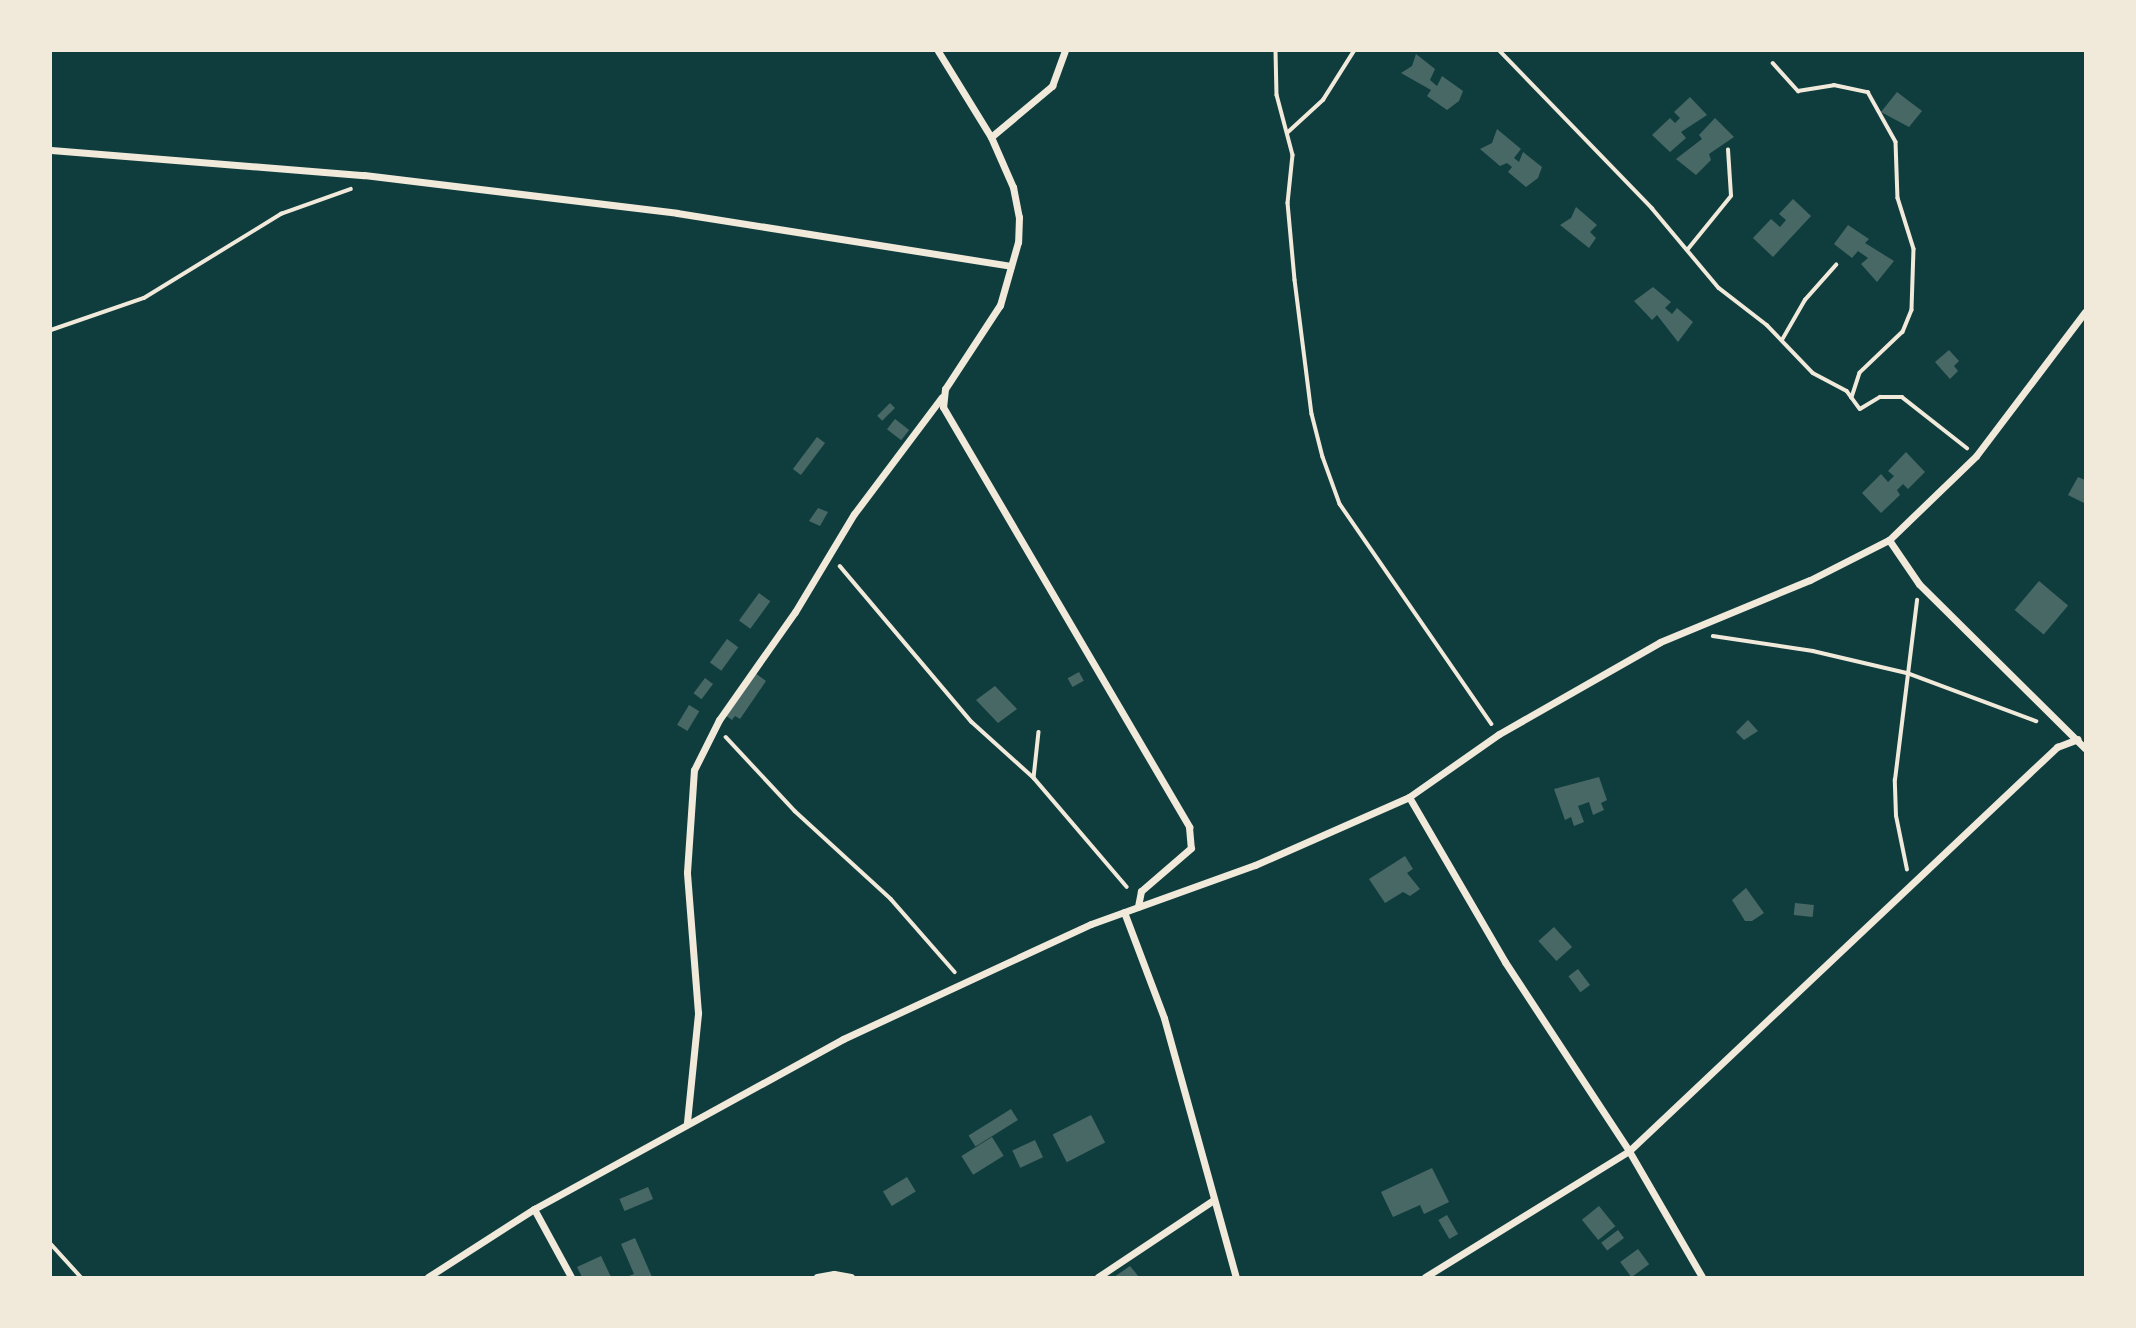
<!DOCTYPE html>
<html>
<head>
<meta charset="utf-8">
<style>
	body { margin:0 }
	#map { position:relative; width:2136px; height:1328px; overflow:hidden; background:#0f3d3e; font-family:Ubuntu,sans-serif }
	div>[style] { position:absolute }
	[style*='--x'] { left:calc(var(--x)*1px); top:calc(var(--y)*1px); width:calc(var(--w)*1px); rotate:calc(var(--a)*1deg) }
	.building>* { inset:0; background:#486865; transform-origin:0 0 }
	.path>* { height:3.5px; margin:-1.75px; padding:0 1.75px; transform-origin:1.75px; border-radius:1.75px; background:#f1e9da }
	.minor>* { height:7px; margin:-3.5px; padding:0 3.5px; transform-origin:3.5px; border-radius:3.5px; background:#f1e9da }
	span { translate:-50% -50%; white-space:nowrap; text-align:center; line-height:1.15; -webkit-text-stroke:5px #f1e9da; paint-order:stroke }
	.frame { position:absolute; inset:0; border:52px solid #f1e9da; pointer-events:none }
</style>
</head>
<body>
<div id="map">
	<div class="building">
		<i style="clip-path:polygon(1416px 54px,1435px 69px,1430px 80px,1437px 86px,1442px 76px,1463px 91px,1459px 101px,1447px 110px,1427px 96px,1431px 90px,1401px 73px,1412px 66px)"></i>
		<i style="clip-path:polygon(1897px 92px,1922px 111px,1909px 127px,1881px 112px)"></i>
		<i style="clip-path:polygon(1690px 97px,1707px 115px,1681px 132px,1686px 138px,1670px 152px,1652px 135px,1670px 118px,1675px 123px,1680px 118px,1674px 112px)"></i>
		<i style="clip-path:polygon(1715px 118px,1734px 137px,1709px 154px,1711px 160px,1696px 175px,1676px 159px,1702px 139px,1699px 135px)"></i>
		<i style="clip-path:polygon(1497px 129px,1521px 149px,1514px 158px,1519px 162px,1523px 152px,1542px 167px,1538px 178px,1526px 187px,1508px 172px,1512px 167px,1507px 163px,1500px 166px,1480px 149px,1492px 143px)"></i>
		<i style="clip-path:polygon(1793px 199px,1811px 216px,1773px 257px,1753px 238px,1771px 219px,1780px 227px,1786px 220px,1779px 214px)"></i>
		<i style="clip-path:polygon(1576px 207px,1597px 225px,1590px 232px,1596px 238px,1589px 248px,1560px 225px,1571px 218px)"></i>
		<i style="clip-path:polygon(1848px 225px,1869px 239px,1865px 243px,1894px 261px,1877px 282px,1861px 264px,1868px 258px,1858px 251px,1852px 258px,1834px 244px)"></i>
		<i style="clip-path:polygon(1653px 287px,1671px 302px,1665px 308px,1672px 314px,1677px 308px,1693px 322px,1678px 342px,1657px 315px,1652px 320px,1634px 301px)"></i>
		<i style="clip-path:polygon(1949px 350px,1959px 361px,1954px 366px,1958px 371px,1950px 379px,1935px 362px)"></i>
		<i style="left:890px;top:403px;width:7px;height:18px;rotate:45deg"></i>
		<i style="left:895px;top:419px;width:18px;height:13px;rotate:38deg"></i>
		<i style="left:817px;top:437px;width:10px;height:40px;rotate:37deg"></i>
		<i style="clip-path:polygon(1906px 452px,1925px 472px,1908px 489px,1903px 484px,1897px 490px,1900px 495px,1881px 513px,1862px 493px,1881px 474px,1888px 482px,1894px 476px,1888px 471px)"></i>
		<i style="clip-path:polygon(2078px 477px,2085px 480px,2084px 503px,2068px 495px)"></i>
		<i style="clip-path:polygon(818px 508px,828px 512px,820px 526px,809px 521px)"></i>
		<i style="left:2039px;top:581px;width:38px;height:38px;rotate:40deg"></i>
		<i style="left:759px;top:593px;width:14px;height:34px;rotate:36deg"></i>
		<i style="left:727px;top:639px;width:14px;height:29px;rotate:36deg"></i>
		<i style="left:1079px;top:672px;width:10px;height:13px;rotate:61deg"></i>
		<i style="clip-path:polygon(755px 673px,766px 681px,740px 719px,735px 716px,732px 720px,725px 715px)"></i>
		<i style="left:705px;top:678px;width:10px;height:19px;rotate:37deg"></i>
		<i style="clip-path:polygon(995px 686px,1017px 709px,998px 723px,976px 700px)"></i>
		<i style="left:689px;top:705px;width:12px;height:23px;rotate:31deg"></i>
		<i style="clip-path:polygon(1748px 720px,1758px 731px,1744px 740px,1736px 732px)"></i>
		<i style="clip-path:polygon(1599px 777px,1607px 800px,1601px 803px,1604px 810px,1593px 815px,1589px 802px,1578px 806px,1584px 822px,1574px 826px,1571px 817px,1565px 820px,1554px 789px)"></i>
		<i style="clip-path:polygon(1405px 856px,1413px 869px,1407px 873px,1420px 889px,1410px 896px,1403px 892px,1385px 903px,1369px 879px)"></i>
		<i style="clip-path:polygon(1746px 888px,1764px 913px,1752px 921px,1745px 921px,1732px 900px)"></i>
		<i style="left:1795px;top:903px;width:19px;height:12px;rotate:6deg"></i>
		<i style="left:1554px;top:927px;width:27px;height:21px;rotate:48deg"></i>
		<i style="left:1578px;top:969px;width:20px;height:12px;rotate:53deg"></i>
		<i style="left:1011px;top:1109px;width:13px;height:50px;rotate:58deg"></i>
		<i style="left:1091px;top:1115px;width:31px;height:43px;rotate:63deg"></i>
		<i style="left:992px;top:1137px;width:22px;height:36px;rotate:58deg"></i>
		<i style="left:1035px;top:1140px;width:19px;height:25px;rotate:65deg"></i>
		<i style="clip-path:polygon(1432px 1168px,1449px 1202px,1424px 1214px,1420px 1205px,1393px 1217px,1381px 1192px)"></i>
		<i style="left:907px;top:1177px;width:17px;height:28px;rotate:59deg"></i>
		<i style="left:648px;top:1187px;width:13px;height:31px;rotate:67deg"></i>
		<i style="left:1599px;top:1206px;width:26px;height:22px;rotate:51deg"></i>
		<i style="left:1447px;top:1215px;width:22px;height:10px;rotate:60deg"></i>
		<i style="left:1618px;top:1230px;width:10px;height:21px;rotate:53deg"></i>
		<i style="clip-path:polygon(635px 1238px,652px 1277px,626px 1277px,634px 1274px,621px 1244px)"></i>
		<i style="left:1638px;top:1249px;width:19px;height:22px;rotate:54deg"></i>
		<i style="clip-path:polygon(601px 1256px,611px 1277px,582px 1277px,577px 1267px)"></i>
		<i style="clip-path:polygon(1130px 1266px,1139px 1277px,1114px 1277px)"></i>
	</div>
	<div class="path">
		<i style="--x:1276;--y:51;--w:44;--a:88.7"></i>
		<i style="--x:1277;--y:95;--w:62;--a:75.1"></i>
		<i style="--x:1293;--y:155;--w:48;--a:95.9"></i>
		<i style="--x:1288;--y:203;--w:77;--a:84.8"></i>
		<i style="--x:1295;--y:280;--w:135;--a:82.8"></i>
		<i style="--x:1312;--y:414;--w:44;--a:75.7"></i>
		<i style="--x:1323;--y:457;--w:50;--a:70.1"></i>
		<i style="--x:1340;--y:504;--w:267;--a:55.4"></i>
		<i style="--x:1500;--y:51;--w:219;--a:45.9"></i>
		<i style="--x:1652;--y:208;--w:104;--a:50.1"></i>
		<i style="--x:1719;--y:288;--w:61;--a:37.6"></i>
		<i style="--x:1767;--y:325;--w:66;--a:46.2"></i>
		<i style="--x:1813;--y:373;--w:38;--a:28"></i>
		<i style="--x:1847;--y:391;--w:22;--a:54"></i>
		<i style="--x:1860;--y:409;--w:23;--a:-31"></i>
		<i style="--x:1880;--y:397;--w:22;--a:0"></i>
		<i style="--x:1902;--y:397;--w:83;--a:38.1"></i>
		<i style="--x:1773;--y:63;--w:38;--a:48"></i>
		<i style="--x:1798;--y:91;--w:36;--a:-9"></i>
		<i style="--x:1834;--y:85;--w:35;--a:12"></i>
		<i style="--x:1868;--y:92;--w:57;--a:60.8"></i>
		<i style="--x:1896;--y:142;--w:56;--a:88"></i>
		<i style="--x:1898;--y:198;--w:53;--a:72.6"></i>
		<i style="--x:1914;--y:249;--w:61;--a:91.9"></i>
		<i style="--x:1912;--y:310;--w:24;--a:112"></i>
		<i style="--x:1903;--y:332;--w:59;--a:136.4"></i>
		<i style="--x:1860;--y:373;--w:26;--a:108"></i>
		<i style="--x:1287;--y:133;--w:49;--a:-42.5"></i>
		<i style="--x:1323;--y:100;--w:58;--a:-57.7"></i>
		<i style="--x:1688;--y:249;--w:68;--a:-50.9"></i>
		<i style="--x:1731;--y:196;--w:46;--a:-93.7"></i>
		<i style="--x:51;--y:330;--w:98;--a:-19"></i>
		<i style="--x:144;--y:298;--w:161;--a:-31.5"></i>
		<i style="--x:281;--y:214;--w:74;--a:-19.7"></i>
		<i style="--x:1782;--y:340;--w:46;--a:-60.1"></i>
		<i style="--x:1805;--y:300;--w:47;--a:-48.5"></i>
		<i style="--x:840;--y:566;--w:204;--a:49.8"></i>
		<i style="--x:972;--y:722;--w:84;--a:42.1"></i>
		<i style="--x:1713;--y:636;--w:101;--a:8.5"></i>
		<i style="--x:1813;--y:651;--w:97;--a:13.2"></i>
		<i style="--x:1907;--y:673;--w:138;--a:20.4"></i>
		<i style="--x:1039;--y:732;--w:46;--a:96.2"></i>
		<i style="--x:1034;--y:778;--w:143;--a:49.5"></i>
		<i style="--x:726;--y:737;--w:101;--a:47"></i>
		<i style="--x:795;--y:811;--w:130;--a:42.5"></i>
		<i style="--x:891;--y:899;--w:97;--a:48.8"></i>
		<i style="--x:1907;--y:870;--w:55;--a:-101.5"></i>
		<i style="--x:1896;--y:816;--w:36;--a:-92"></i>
		<i style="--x:1895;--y:780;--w:181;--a:-83"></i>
		<i style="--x:51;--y:1244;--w:45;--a:47.7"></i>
	</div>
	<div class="minor">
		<i style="--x:938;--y:51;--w:101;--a:58.4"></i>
		<i style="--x:991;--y:137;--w:55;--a:66.3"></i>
		<i style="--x:1013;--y:187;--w:31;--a:79"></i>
		<i style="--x:1019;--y:217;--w:25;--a:92"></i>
		<i style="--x:1018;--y:242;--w:66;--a:105.9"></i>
		<i style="--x:1000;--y:305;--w:100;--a:123.2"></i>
		<i style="--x:945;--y:389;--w:18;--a:96"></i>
		<i style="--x:943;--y:407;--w:487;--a:59.6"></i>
		<i style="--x:1189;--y:827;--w:21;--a:85"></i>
		<i style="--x:1191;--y:848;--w:66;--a:139.3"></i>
		<i style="--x:1141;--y:891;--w:16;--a:101"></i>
		<i style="--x:991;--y:137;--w:80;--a:-39.9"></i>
		<i style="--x:1052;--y:86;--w:37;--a:-70"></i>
		<i style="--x:51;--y:150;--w:314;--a:4.6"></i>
		<i style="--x:364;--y:175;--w:315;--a:6.9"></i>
		<i style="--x:677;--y:213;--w:338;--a:9"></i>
		<i style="--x:1889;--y:540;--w:53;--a:55.7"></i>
		<i style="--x:1919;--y:584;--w:233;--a:44.7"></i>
		<i style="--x:1409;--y:797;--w:191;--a:59.8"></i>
		<i style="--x:1505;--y:962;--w:226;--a:56.7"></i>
		<i style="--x:1629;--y:1151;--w:146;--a:59.9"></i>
		<i style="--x:1124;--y:912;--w:113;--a:69.3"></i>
		<i style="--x:1164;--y:1018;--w:269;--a:74.5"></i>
		<i style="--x:687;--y:1122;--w:110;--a:-84.2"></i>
		<i style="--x:698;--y:1013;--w:141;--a:-94.5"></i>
		<i style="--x:687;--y:872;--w:102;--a:-86.1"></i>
		<i style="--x:694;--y:770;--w:56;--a:-63.4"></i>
		<i style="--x:719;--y:720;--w:132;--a:-54.9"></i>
		<i style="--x:795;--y:612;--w:114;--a:-59"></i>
		<i style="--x:854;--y:514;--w:146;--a:-53.1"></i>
		<i style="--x:534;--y:1209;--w:77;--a:61.4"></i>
		<i style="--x:428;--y:1277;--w:126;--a:-32.7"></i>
		<i style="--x:534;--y:1209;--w:353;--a:-28.8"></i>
		<i style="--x:843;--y:1039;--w:273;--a:-24.9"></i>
		<i style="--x:1091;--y:924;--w:174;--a:-19.8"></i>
		<i style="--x:1255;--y:865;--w:168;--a:-23.8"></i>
		<i style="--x:1409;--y:797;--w:110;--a:-35"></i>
		<i style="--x:1499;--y:734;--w:185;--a:-29.7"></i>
		<i style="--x:1660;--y:642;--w:162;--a:-22.5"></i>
		<i style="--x:1810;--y:580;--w:89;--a:-26.9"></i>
		<i style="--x:1889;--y:540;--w:121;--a:-44"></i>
		<i style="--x:1976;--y:456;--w:181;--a:-52.9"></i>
		<i style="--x:817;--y:1277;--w:17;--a:-10"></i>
		<i style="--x:834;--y:1274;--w:17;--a:10"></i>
		<i style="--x:1098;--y:1277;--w:137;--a:-33.7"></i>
		<i style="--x:1425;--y:1277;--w:240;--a:-31.7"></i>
		<i style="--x:1629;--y:1151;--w:589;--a:-43.35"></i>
		<i style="--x:2057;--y:747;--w:22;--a:-21"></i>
	</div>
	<div class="frame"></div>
</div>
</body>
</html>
